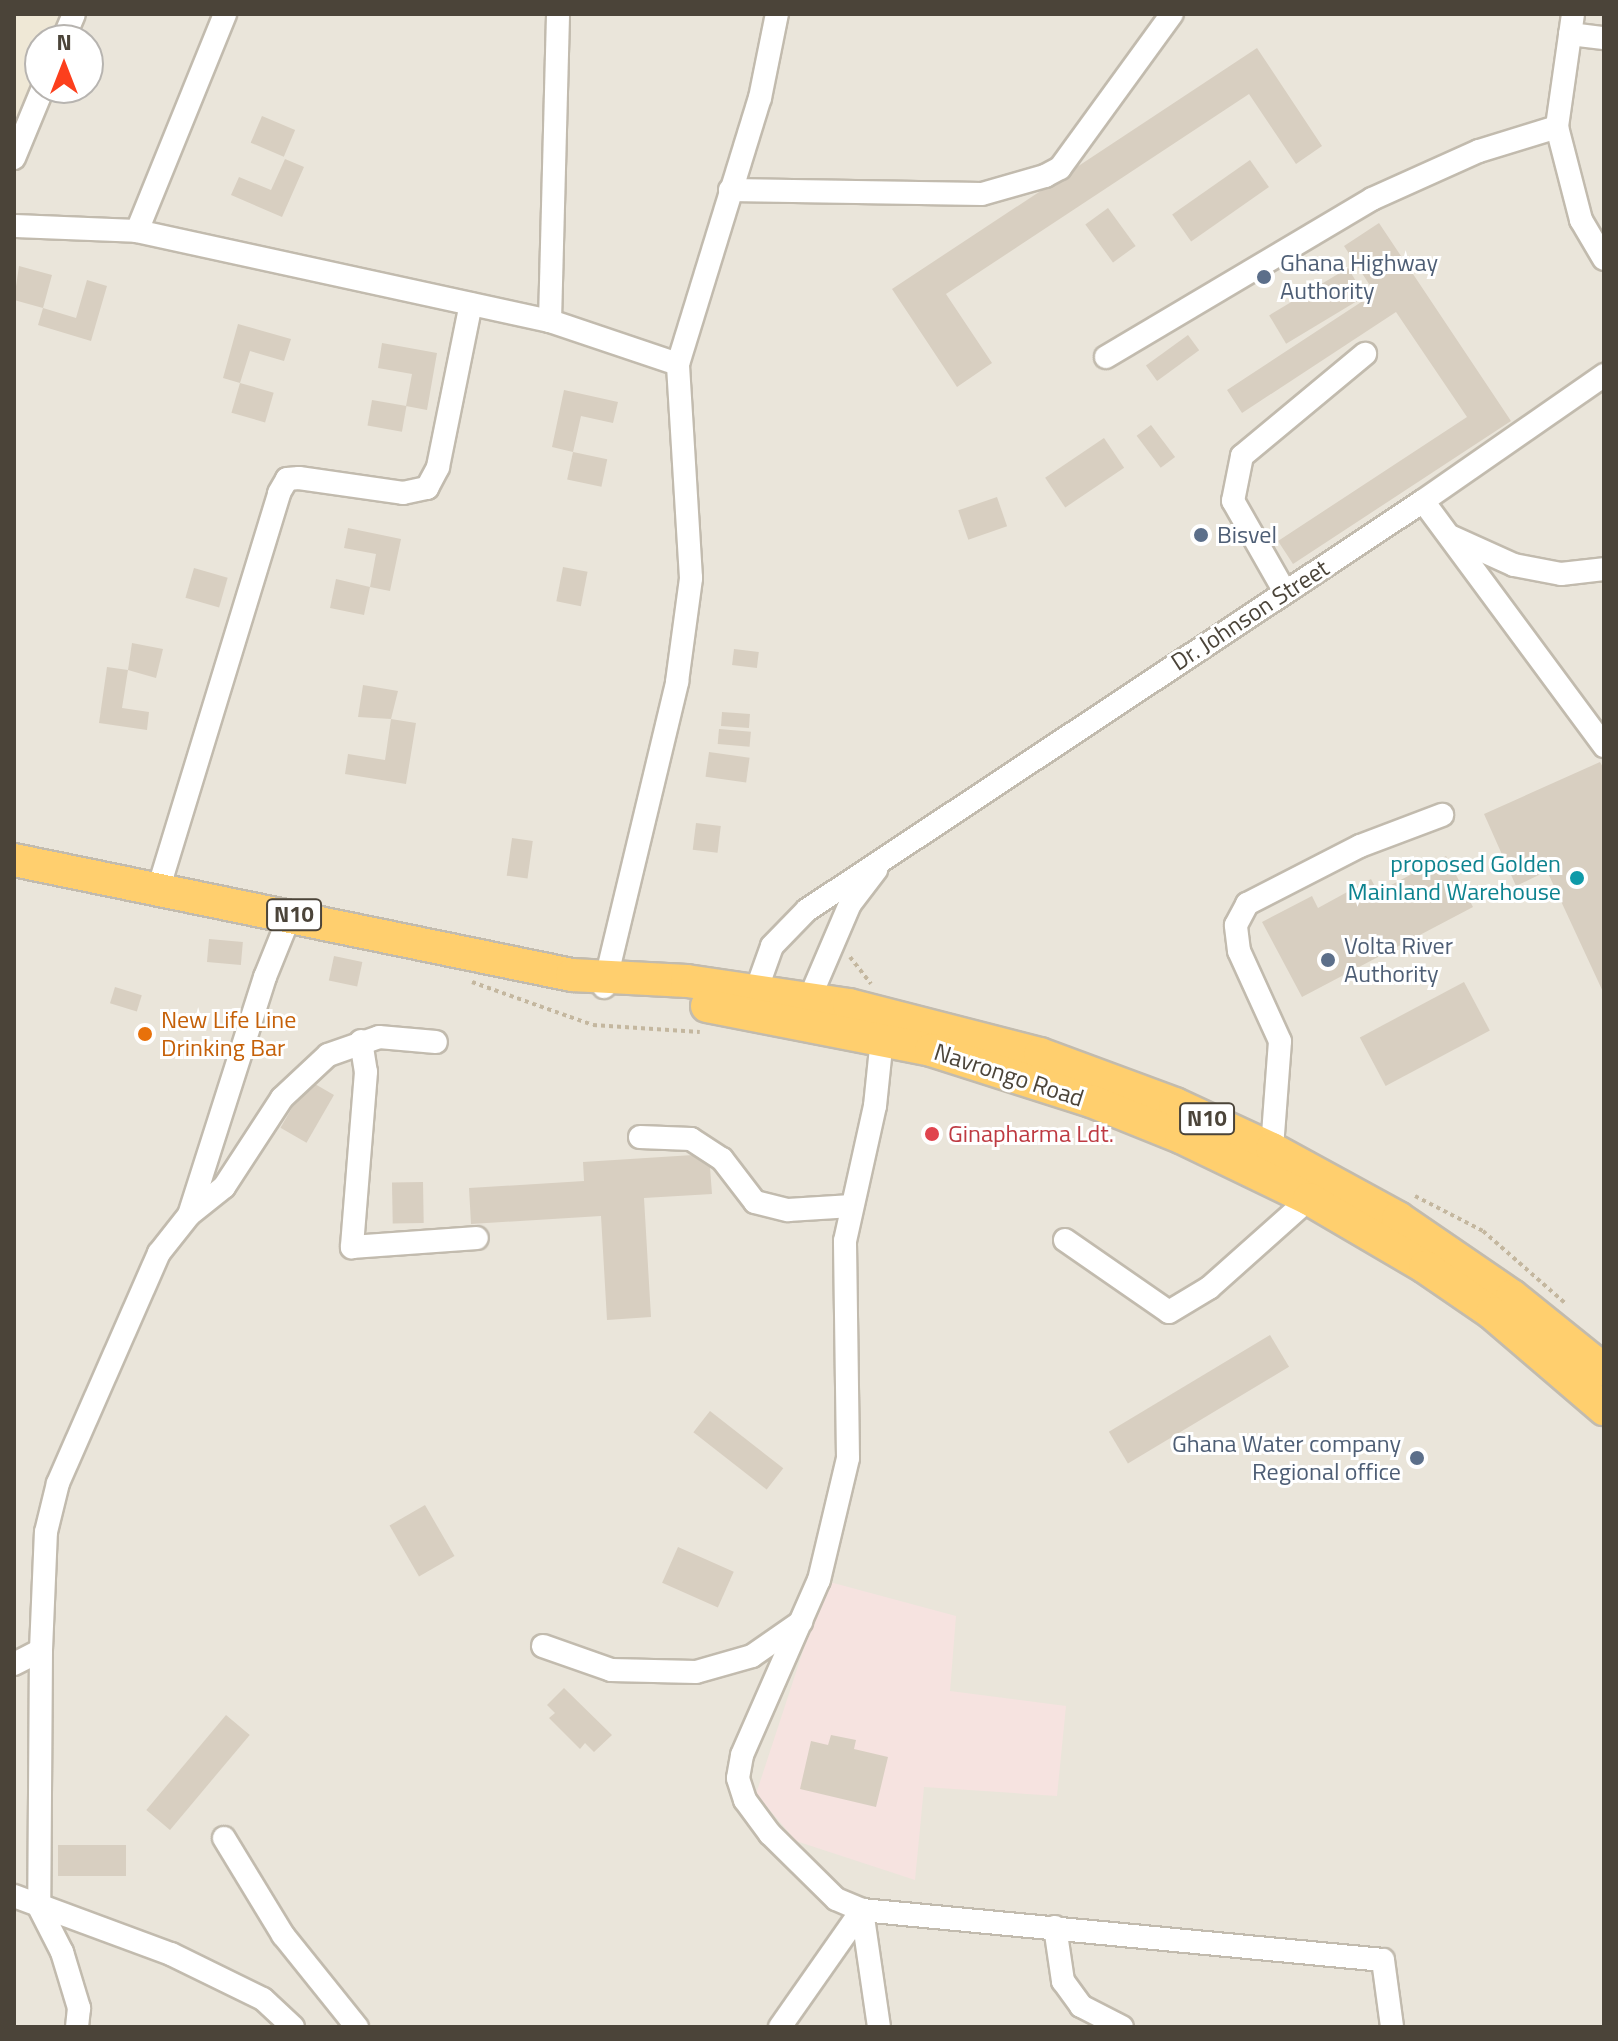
<!DOCTYPE html>
<html>
<head>
<meta charset="utf-8">
<style>
	body { margin:0 }
	#map { position:relative; width:1618px; height:2041px; overflow:hidden; background:#f6f3ec; font-family:"Titillium Web",sans-serif }
	div>[style] { position:absolute }
	[style*='--x'] { left:calc(var(--x)*1px); top:calc(var(--y)*1px); width:calc(var(--w)*1px); rotate:calc(var(--a)*1deg) }
	.residential>* { inset:0; background:#eae5da }
	.education>* { inset:0; background:#efe8d6 }
	.medical>* { inset:0; background:#f6e3e0 }
	.building>* { inset:0; background:#d8cfc1; transform-origin:0 0 }
	.path>* { height:4px; margin-top:-2px; transform-origin:0; background:repeating-linear-gradient(90deg,#c4b79f 0 4px,transparent 0 8px) }
	.roads { filter:drop-shadow(2px 0 #c2bbae) drop-shadow(-2px 0 #c2bbae) drop-shadow(0 2px #c2bbae) drop-shadow(0 -2px #c2bbae) }
	.minor>* { height:22px; margin:-11px; padding:0 11px; transform-origin:11px; border-radius:11px; background:#fff }
	.highway>* { height:32px; margin:-16px; padding:0 16px; transform-origin:16px; border-radius:16px; background:#ffcf6e }
	.dots>* { width:22px; height:22px; translate:-50% -50%; box-sizing:border-box; border:4px solid #fff; border-radius:50% }
	span { translate:-50% -50%; white-space:nowrap; text-align:center; line-height:1.15; -webkit-text-stroke:6px #fff; paint-order:stroke }
	.shield-label span { padding:2px 6px; background:#fff; border:2px solid; border-radius:6px; -webkit-text-stroke-width:0 }
	.shield-label { font-size:22px; color:#4b4439; font-weight:700 }
	.service-label { font-size:24px; color:#4e5e75 }
	.left { translate:0 -50%; text-align:left }
	.right { translate:-100% -50%; text-align:right }
	.street-label { font-size:24px; color:#4b4439 }
	.culture-label { font-size:24px; color:#0d838f }
	.food-label { font-size:24px; color:#c56008 }
	.health-label { font-size:24px; color:#be3a42 }
	.frame { position:absolute; inset:0; border:16px solid #4b4439; pointer-events:none }
	.north { position:absolute; left:24px; top:24px; width:80px; height:80px; box-sizing:border-box; background:#fff; border:2px solid #b7b4b0; border-radius:50%; rotate:0deg; font-size:22px; font-weight:700; line-height:32px; text-align:center; color:#4b4439 }
	.north::after { content:''; display:block; margin:auto; width:28px; height:36px; background:#fc3f1d; clip-path:polygon(50% 0,100% 100%,50% 72%,0 100%) }
</style>
</head>
<body>
<div id="map">
	<div class="residential">
		<i style="clip-path:polygon(evenodd,14px 14px,1604px 14px,1604px 2027px,14px 2027px,14px 14px,40px 40px,88px 40px,88px 88px,40px 88px,40px 40px)"></i>
	</div>
	<div class="education">
		<i style="clip-path:polygon(14px 14px,61px 14px,51px 40px,40px 40px,40px 67px,14px 132px)"></i>
	</div>
	<div class="medical">
		<i style="clip-path:polygon(826px 1581px,956px 1616px,950px 1691px,1066px 1706px,1057px 1796px,924px 1787px,915px 1880px,796px 1841px,756px 1794px)"></i>
	</div>
	<div class="building">
		<i style="clip-path:polygon(1257px 48px,1322px 146px,1296px 164px,1249px 94px,946px 294px,992px 363px,957px 387px,892px 289px)"></i>
		<i style="left:262px;top:116px;width:36px;height:29px;rotate:23deg"></i>
		<i style="clip-path:polygon(285px 159px,304px 167px,282px 217px,231px 195px,239px 177px,271px 190px)"></i>
		<i style="left:1250px;top:160px;width:33px;height:95px;rotate:55deg"></i>
		<i style="left:1108px;top:208px;width:47px;height:28px;rotate:54deg"></i>
		<i style="clip-path:polygon(1379px 223px,1511px 421px,1293px 564px,1278px 541px,1467px 417px,1396px 312px,1242px 413px,1227px 390px,1375px 293px,1344px 246px)"></i>
		<i style="clip-path:polygon(19px 266px,52px 275px,43px 308px,76px 318px,87px 280px,107px 286px,91px 341px,38px 325px,43px 308px,14px 300px)"></i>
		<i style="left:1348px;top:268px;width:33px;height:92px;rotate:59deg"></i>
		<i style="clip-path:polygon(238px 324px,291px 339px,284px 361px,250px 351px,240px 383px,223px 378px)"></i>
		<i style="left:1188px;top:335px;width:19px;height:52px;rotate:54deg"></i>
		<i style="clip-path:polygon(382px 343px,437px 353px,427px 410px,406px 406px,412px 374px,378px 368px)"></i>
		<i style="left:240px;top:383px;width:35px;height:31px;rotate:16deg"></i>
		<i style="clip-path:polygon(564px 390px,618px 402px,613px 423px,581px 416px,573px 452px,552px 447px)"></i>
		<i style="left:372px;top:400px;width:35px;height:26px;rotate:10deg"></i>
		<i style="left:1151px;top:425px;width:40px;height:18px;rotate:53deg"></i>
		<i style="left:1104px;top:438px;width:36px;height:71px;rotate:56deg"></i>
		<i style="left:573px;top:452px;width:35px;height:28px;rotate:12deg"></i>
		<i style="left:997px;top:497px;width:31px;height:41px;rotate:71deg"></i>
		<i style="clip-path:polygon(348px 528px,401px 539px,390px 591px,370px 587px,364px 615px,330px 608px,336px 579px,370px 587px,376px 554px,344px 548px)"></i>
		<i style="left:563px;top:567px;width:25px;height:35px;rotate:11deg"></i>
		<i style="left:194px;top:568px;width:35px;height:31px;rotate:16deg"></i>
		<i style="clip-path:polygon(132px 643px,163px 649px,156px 678px,128px 670px)"></i>
		<i style="left:734px;top:649px;width:25px;height:16px;rotate:7deg"></i>
		<i style="clip-path:polygon(107px 667px,128px 670px,122px 708px,149px 712px,147px 730px,99px 723px)"></i>
		<i style="clip-path:polygon(363px 685px,398px 691px,391px 719px,358px 717px)"></i>
		<i style="left:722px;top:712px;width:28px;height:14px;rotate:4deg"></i>
		<i style="clip-path:polygon(391px 719px,416px 723px,406px 784px,345px 774px,348px 754px,385px 760px)"></i>
		<i style="left:719px;top:729px;width:32px;height:15px;rotate:5deg"></i>
		<i style="left:709px;top:752px;width:41px;height:25px;rotate:8deg"></i>
		<i style="clip-path:polygon(1600px 762px,1604px 769px,1604px 994px,1547px 871px,1516px 886px,1484px 814px)"></i>
		<i style="left:696px;top:823px;width:25px;height:27px;rotate:7deg"></i>
		<i style="left:512px;top:838px;width:21px;height:38px;rotate:8deg"></i>
		<i style="clip-path:polygon(1446px 856px,1473px 907px,1302px 997px,1262px 922px,1312px 896px,1318px 908px,1371px 879px,1378px 892px)"></i>
		<i style="left:209px;top:939px;width:34px;height:23px;rotate:5deg"></i>
		<i style="left:334px;top:956px;width:29px;height:25px;rotate:12deg"></i>
		<i style="left:1464px;top:982px;width:55px;height:118px;rotate:62deg"></i>
		<i style="left:115px;top:987px;width:28px;height:17px;rotate:17deg"></i>
		<i style="left:308px;top:1080px;width:30px;height:55px;rotate:30deg"></i>
		<i style="clip-path:polygon(709px 1154px,712px 1194px,644px 1198px,651px 1317px,607px 1320px,601px 1216px,471px 1224px,469px 1188px,584px 1181px,583px 1162px)"></i>
		<i style="left:423px;top:1182px;width:41px;height:31px;rotate:89deg"></i>
		<i style="left:1270px;top:1335px;width:37px;height:188px;rotate:59deg"></i>
		<i style="left:710px;top:1411px;width:93px;height:27px;rotate:38deg"></i>
		<i style="left:425px;top:1505px;width:59px;height:41px;rotate:60deg"></i>
		<i style="left:678px;top:1547px;width:61px;height:39px;rotate:24deg"></i>
		<i style="clip-path:polygon(564px 1688px,612px 1735px,594px 1752px,585px 1743px,580px 1749px,549px 1718px,555px 1713px,547px 1705px)"></i>
		<i style="left:226px;top:1715px;width:31px;height:124px;rotate:40deg"></i>
		<i style="clip-path:polygon(831px 1735px,856px 1740px,854px 1749px,888px 1757px,876px 1807px,800px 1789px,811px 1741px,828px 1745px)"></i>
		<i style="left:126px;top:1845px;width:31px;height:68px;rotate:90deg"></i>
	</div>
	<div class="path">
		<i style="--x:850;--y:957;--w:34;--a:52"></i>
		<i style="--x:472;--y:982;--w:128;--a:19.6"></i>
		<i style="--x:593;--y:1025;--w:107;--a:3.7"></i>
		<i style="--x:1415;--y:1196;--w:76;--a:27.2"></i>
		<i style="--x:1483;--y:1231;--w:111;--a:41.3"></i>
	</div>
	<div class="roads">
		<div class="minor">
			<i style="--x:1573;--y:14;--w:114;--a:98.1"></i>
			<i style="--x:1557;--y:127;--w:96;--a:75.5"></i>
			<i style="--x:1581;--y:220;--w:45;--a:59.5"></i>
			<i style="--x:1570;--y:34;--w:34;--a:7"></i>
			<i style="--x:63;--y:40;--w:28;--a:-67"></i>
			<i style="--x:14;--y:158;--w:76;--a:-67.5"></i>
			<i style="--x:730;--y:190;--w:252;--a:0.9"></i>
			<i style="--x:982;--y:194;--w:66;--a:-15.9"></i>
			<i style="--x:1045;--y:176;--w:17;--a:-28"></i>
			<i style="--x:1060;--y:168;--w:190;--a:-54"></i>
			<i style="--x:14;--y:226;--w:123;--a:2.3"></i>
			<i style="--x:137;--y:231;--w:423;--a:12.3"></i>
			<i style="--x:550;--y:321;--w:135;--a:18.6"></i>
			<i style="--x:137;--y:231;--w:234;--a:-67.9"></i>
			<i style="--x:550;--y:321;--w:307;--a:-88.5"></i>
			<i style="--x:1106;--y:357;--w:309;--a:-30.7"></i>
			<i style="--x:1372;--y:199;--w:117;--a:-24.2"></i>
			<i style="--x:1479;--y:151;--w:82;--a:-17.1"></i>
			<i style="--x:1423;--y:501;--w:305;--a:53.5"></i>
			<i style="--x:1452;--y:537;--w:68;--a:24.3"></i>
			<i style="--x:1514;--y:565;--w:48;--a:10.8"></i>
			<i style="--x:1561;--y:574;--w:43;--a:-6.6"></i>
			<i style="--x:1285;--y:592;--w:105;--a:-119.7"></i>
			<i style="--x:1233;--y:501;--w:46;--a:-78.7"></i>
			<i style="--x:1242;--y:456;--w:160;--a:-39.7"></i>
			<i style="--x:158;--y:890;--w:415;--a:-73"></i>
			<i style="--x:279;--y:493;--w:16;--a:-60"></i>
			<i style="--x:287;--y:479;--w:12;--a:-5"></i>
			<i style="--x:299;--y:478;--w:105;--a:8.2"></i>
			<i style="--x:403;--y:493;--w:25;--a:-12"></i>
			<i style="--x:427;--y:488;--w:24;--a:-62"></i>
			<i style="--x:438;--y:467;--w:166;--a:-78.6"></i>
			<i style="--x:604;--y:987;--w:314;--a:-76.5"></i>
			<i style="--x:677;--y:682;--w:105;--a:-82.3"></i>
			<i style="--x:691;--y:578;--w:214;--a:-93.5"></i>
			<i style="--x:678;--y:364;--w:278;--a:-72.9"></i>
			<i style="--x:760;--y:98;--w:86;--a:-78.6"></i>
			<i style="--x:752;--y:1002;--w:59;--a:-70.3"></i>
			<i style="--x:772;--y:946;--w:50;--a:-45.8"></i>
			<i style="--x:807;--y:910;--w:739;--a:-33.58"></i>
			<i style="--x:1423;--y:501;--w:221;--a:-34.8"></i>
			<i style="--x:805;--y:1009;--w:114;--a:-66.8"></i>
			<i style="--x:850;--y:904;--w:43;--a:-52.6"></i>
			<i style="--x:361;--y:1041;--w:31;--a:81"></i>
			<i style="--x:366;--y:1072;--w:176;--a:94.6"></i>
			<i style="--x:352;--y:1247;--w:125;--a:-4.1"></i>
			<i style="--x:640;--y:1137;--w:51;--a:2.2"></i>
			<i style="--x:691;--y:1139;--w:37;--a:33"></i>
			<i style="--x:722;--y:1159;--w:54;--a:52.5"></i>
			<i style="--x:755;--y:1202;--w:34;--a:14"></i>
			<i style="--x:788;--y:1210;--w:64;--a:-3.6"></i>
			<i style="--x:1271;--y:1161;--w:120;--a:-85.7"></i>
			<i style="--x:1280;--y:1041;--w:99;--a:-114.5"></i>
			<i style="--x:1239;--y:951;--w:26;--a:-97"></i>
			<i style="--x:1236;--y:925;--w:24;--a:-62"></i>
			<i style="--x:1247;--y:904;--w:127;--a:-27.2"></i>
			<i style="--x:1360;--y:846;--w:88;--a:-20.7"></i>
			<i style="--x:189;--y:1215;--w:250;--a:-72.3"></i>
			<i style="--x:265;--y:977;--w:67;--a:-68"></i>
			<i style="--x:1065;--y:1240;--w:126;--a:34.7"></i>
			<i style="--x:1169;--y:1312;--w:47;--a:-31"></i>
			<i style="--x:1209;--y:1288;--w:134;--a:-41.7"></i>
			<i style="--x:543;--y:1646;--w:72;--a:19.4"></i>
			<i style="--x:611;--y:1670;--w:85;--a:1.3"></i>
			<i style="--x:696;--y:1672;--w:58;--a:-15.9"></i>
			<i style="--x:752;--y:1656;--w:60;--a:-34.8"></i>
			<i style="--x:41;--y:1650;--w:257;--a:90.4"></i>
			<i style="--x:39;--y:1907;--w:51;--a:62.9"></i>
			<i style="--x:62;--y:1952;--w:59;--a:73.1"></i>
			<i style="--x:79;--y:2008;--w:19;--a:96"></i>
			<i style="--x:14;--y:1664;--w:30;--a:-27"></i>
			<i style="--x:41;--y:1650;--w:118;--a:-87.6"></i>
			<i style="--x:46;--y:1532;--w:50;--a:-76.2"></i>
			<i style="--x:58;--y:1483;--w:251;--a:-66.3"></i>
			<i style="--x:159;--y:1253;--w:48;--a:-51.7"></i>
			<i style="--x:189;--y:1215;--w:45;--a:-38.7"></i>
			<i style="--x:224;--y:1187;--w:106;--a:-56.9"></i>
			<i style="--x:282;--y:1098;--w:63;--a:-43.1"></i>
			<i style="--x:328;--y:1055;--w:54;--a:-19.4"></i>
			<i style="--x:379;--y:1037;--w:57;--a:5"></i>
			<i style="--x:224;--y:1838;--w:114;--a:58.7"></i>
			<i style="--x:283;--y:1935;--w:118;--a:51.2"></i>
			<i style="--x:14;--y:1896;--w:167;--a:20.3"></i>
			<i style="--x:171;--y:1954;--w:102;--a:26.1"></i>
			<i style="--x:263;--y:1999;--w:41;--a:43"></i>
			<i style="--x:1055;--y:1927;--w:55;--a:81.6"></i>
			<i style="--x:1063;--y:1981;--w:31;--a:54"></i>
			<i style="--x:1081;--y:2006;--w:46;--a:27.1"></i>
			<i style="--x:780;--y:2027;--w:143;--a:-55"></i>
			<i style="--x:862;--y:1910;--w:523;--a:5.48"></i>
			<i style="--x:1383;--y:1960;--w:68;--a:82.3"></i>
			<i style="--x:879;--y:2027;--w:118;--a:-98.3"></i>
			<i style="--x:862;--y:1910;--w:28;--a:-157"></i>
			<i style="--x:836;--y:1899;--w:93;--a:-135.4"></i>
			<i style="--x:770;--y:1834;--w:42;--a:-126.3"></i>
			<i style="--x:745;--y:1800;--w:23;--a:-108"></i>
			<i style="--x:738;--y:1778;--w:23;--a:-80"></i>
			<i style="--x:742;--y:1755;--w:191;--a:-66.3"></i>
			<i style="--x:819;--y:1580;--w:125;--a:-76.6"></i>
			<i style="--x:848;--y:1458;--w:217;--a:-90.8"></i>
			<i style="--x:845;--y:1241;--w:138;--a:-77.5"></i>
			<i style="--x:875;--y:1106;--w:68;--a:-84.1"></i>
		</div>
		<div class="highway">
			<i style="--x:14;--y:860;--w:570;--a:11.65"></i>
			<i style="--x:572;--y:975;--w:115;--a:3"></i>
			<i style="--x:687;--y:981;--w:164;--a:8.4"></i>
			<i style="--x:849;--y:1005;--w:197;--a:14.4"></i>
			<i style="--x:1040;--y:1054;--w:144;--a:20.3"></i>
			<i style="--x:1175;--y:1104;--w:107;--a:24.9"></i>
			<i style="--x:1272;--y:1149;--w:144;--a:28.7"></i>
			<i style="--x:1398;--y:1218;--w:138;--a:34.4"></i>
			<i style="--x:1512;--y:1296;--w:118;--a:38.8"></i>
			<i style="--x:707;--y:1006;--w:228;--a:11.1"></i>
			<i style="--x:931;--y:1050;--w:168;--a:17.7"></i>
			<i style="--x:1091;--y:1101;--w:97;--a:21.8"></i>
			<i style="--x:1181;--y:1137;--w:142;--a:25.8"></i>
			<i style="--x:1309;--y:1199;--w:134;--a:30.4"></i>
			<i style="--x:1425;--y:1267;--w:81;--a:34.5"></i>
			<i style="--x:1492;--y:1313;--w:148;--a:40.6"></i>
		</div>
	</div>
	<div class="dots">
		<i style="left:1264px;top:277px;background:#5c6f8a"></i>
		<i style="left:1201px;top:535px;background:#5c6f8a"></i>
		<i style="left:1577px;top:878px;background:#0f9aa8"></i>
		<i style="left:1328px;top:960px;background:#5c6f8a"></i>
		<i style="left:145px;top:1034px;background:#e8710a"></i>
		<i style="left:932px;top:1134px;background:#e0444e"></i>
		<i style="left:1417px;top:1458px;background:#5c6f8a"></i>
	</div>
	<div class="shield-label">
		<span style="left:294px;top:915px">N10</span>
		<span style="left:1207px;top:1119px">N10</span>
	</div>
	<div class="service-label">
		<span class="left" style="left:1280px;top:277px">Ghana Highway<br>Authority</span>
		<span class="left" style="left:1217px;top:535px">Bisvel</span>
		<span class="left" style="left:1344px;top:960px">Volta River<br>Authority</span>
		<span class="right" style="left:1401px;top:1458px">Ghana Water company<br>Regional office</span>
	</div>
	<div class="street-label">
		<span style="left:1250px;top:615px;rotate:-33deg">Dr. Johnson Street</span>
		<span style="left:1009px;top:1075px;rotate:18deg">Navrongo Road</span>
	</div>
	<div class="culture-label">
		<span class="right" style="left:1561px;top:878px">proposed Golden<br>Mainland Warehouse</span>
	</div>
	<div class="food-label">
		<span class="left" style="left:161px;top:1034px">New Life Line<br>Drinking Bar</span>
	</div>
	<div class="health-label">
		<span class="left" style="left:948px;top:1134px">Ginapharma Ldt.</span>
	</div>
	<div class="frame"></div>
	<div class="north">N</div>
</div>
</body>
</html>
